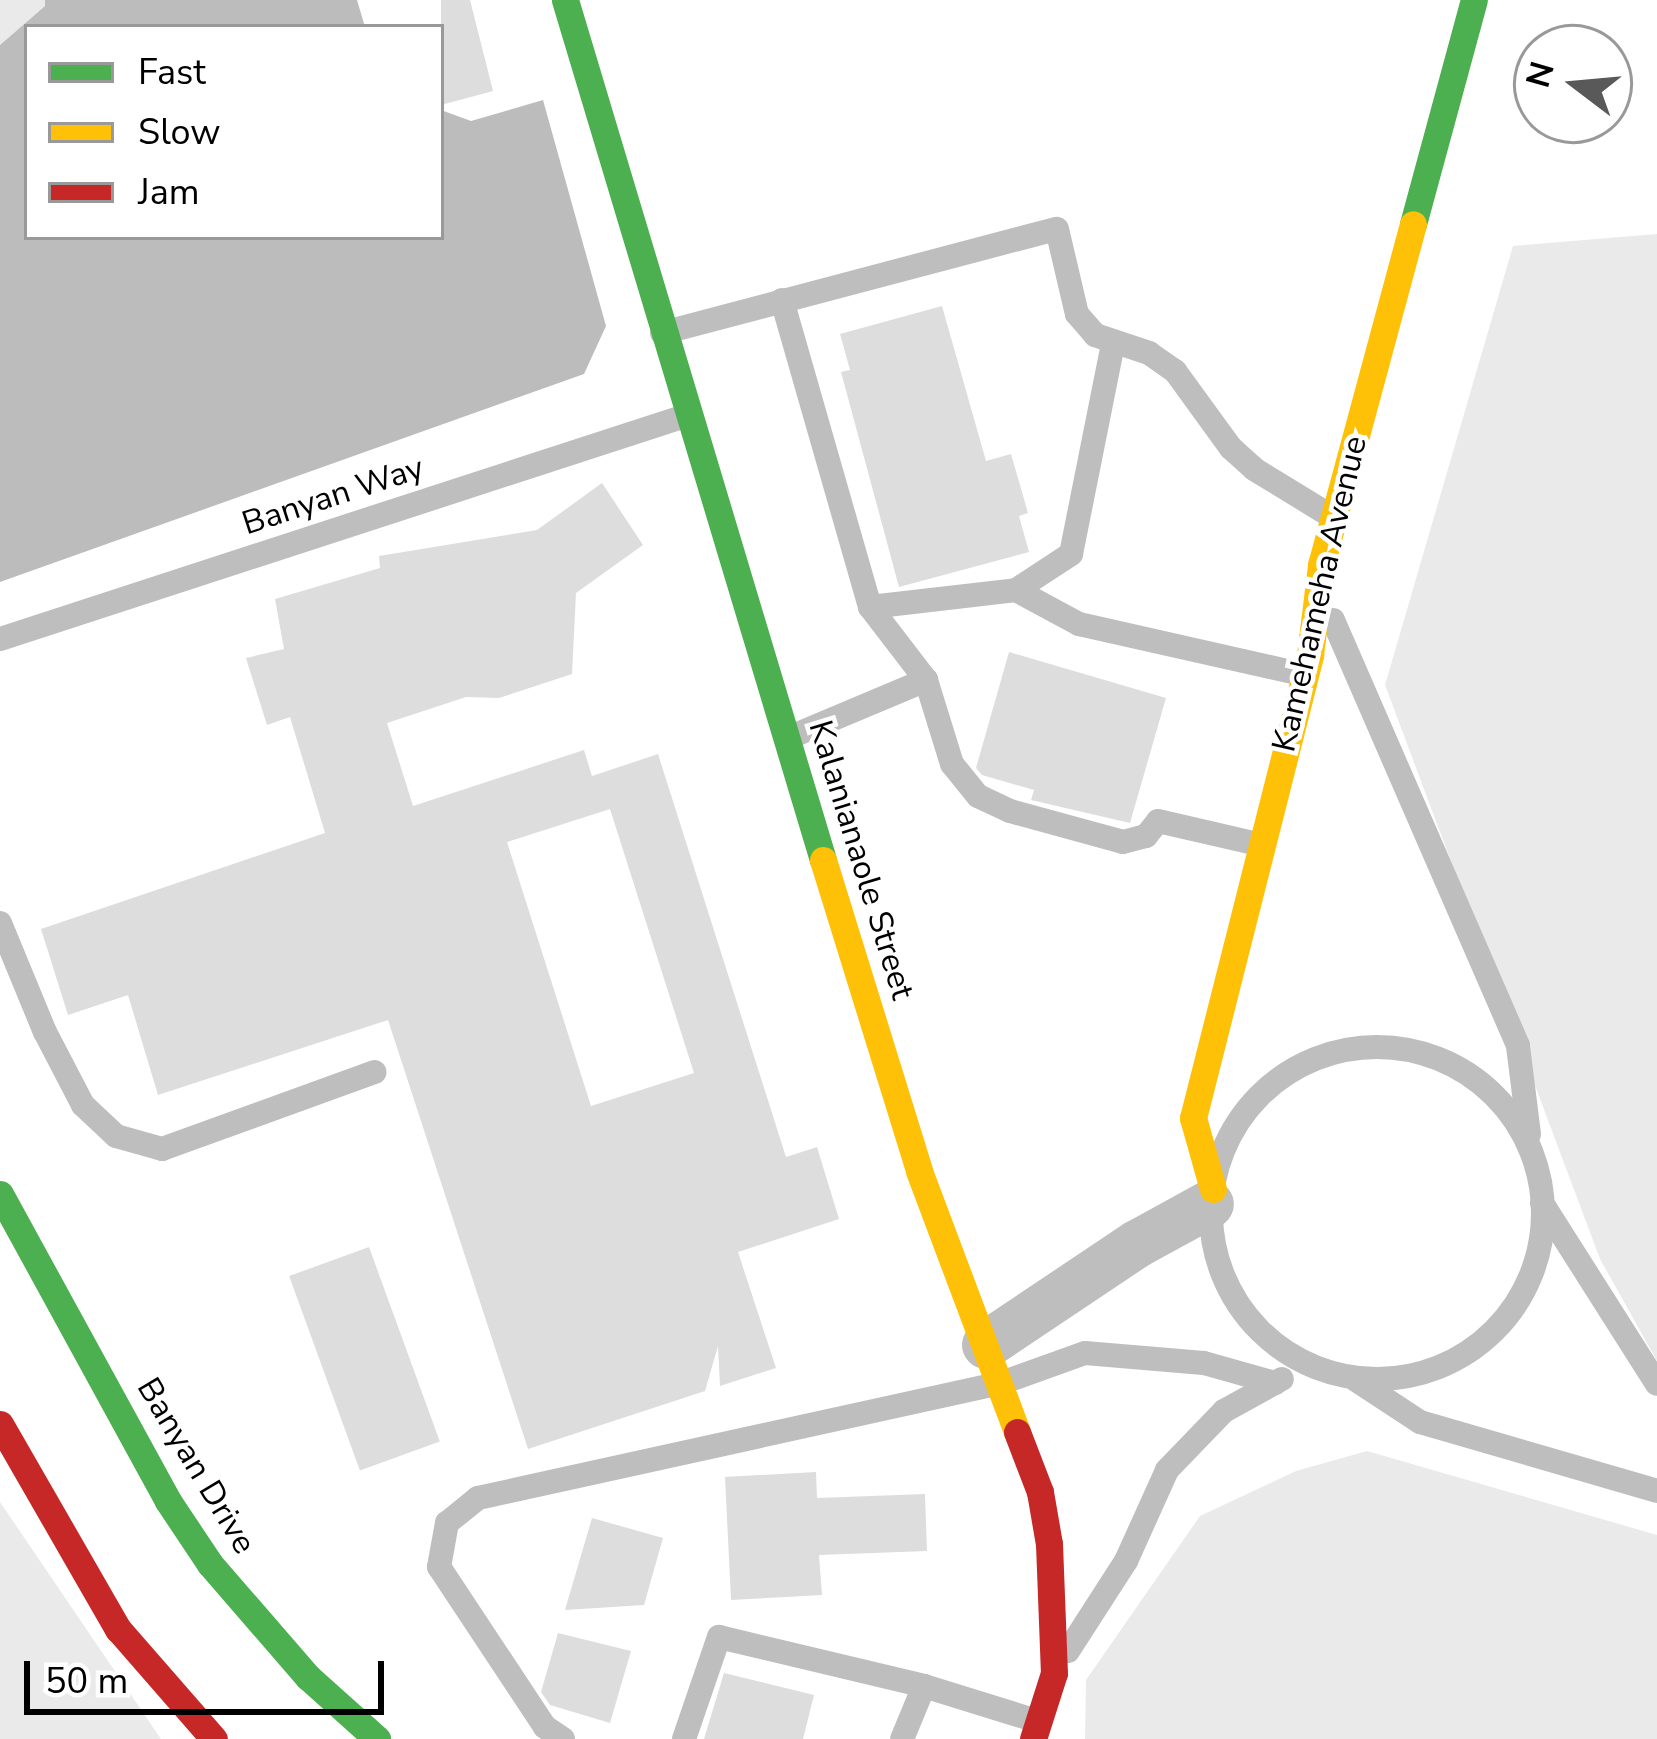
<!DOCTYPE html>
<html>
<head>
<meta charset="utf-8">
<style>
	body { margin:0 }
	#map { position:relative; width:1657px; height:1739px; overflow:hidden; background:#fff; font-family:"Nunito Sans",sans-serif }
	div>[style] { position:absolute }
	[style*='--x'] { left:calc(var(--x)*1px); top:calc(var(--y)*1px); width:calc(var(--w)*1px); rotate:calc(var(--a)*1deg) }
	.green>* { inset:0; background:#eaeaea }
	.water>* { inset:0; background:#bcbcbc }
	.building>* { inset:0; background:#ddd; transform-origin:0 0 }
	.lane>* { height:24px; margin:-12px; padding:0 12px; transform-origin:12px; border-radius:12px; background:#bebebe }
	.lane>.ring { margin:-12px; padding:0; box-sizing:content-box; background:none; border:24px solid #bebebe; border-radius:50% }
	.street>* { height:48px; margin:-24px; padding:0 24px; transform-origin:24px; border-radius:24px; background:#bebebe }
	.fast>* { height:27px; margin:-13.5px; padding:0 13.5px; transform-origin:13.5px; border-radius:13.5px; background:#4caf50 }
	.slow>* { height:27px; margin:-13.5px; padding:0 13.5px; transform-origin:13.5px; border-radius:13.5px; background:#ffc107 }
	.jam>* { height:27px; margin:-13.5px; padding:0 13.5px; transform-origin:13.5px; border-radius:13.5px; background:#c62828 }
	span { translate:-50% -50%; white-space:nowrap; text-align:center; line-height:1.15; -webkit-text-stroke:9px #fff; paint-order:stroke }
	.street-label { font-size:33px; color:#000 }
	.legend { position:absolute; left:24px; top:24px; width:420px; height:216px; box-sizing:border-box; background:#fff; border:3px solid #999; margin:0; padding:15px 21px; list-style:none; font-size:36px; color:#000 }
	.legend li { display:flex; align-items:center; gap:24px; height:60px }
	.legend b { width:60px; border:3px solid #999 }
	.north { position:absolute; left:1513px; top:24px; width:120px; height:120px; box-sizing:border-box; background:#fff; border:3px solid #999; border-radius:50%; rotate:286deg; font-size:33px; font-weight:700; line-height:48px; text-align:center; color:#000 }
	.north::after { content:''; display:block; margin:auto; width:42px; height:54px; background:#595959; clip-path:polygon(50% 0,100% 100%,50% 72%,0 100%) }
	.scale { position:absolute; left:24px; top:1661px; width:360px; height:54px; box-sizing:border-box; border:6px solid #000; border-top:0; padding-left:15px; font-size:36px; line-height:42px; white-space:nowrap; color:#000; -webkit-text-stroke:9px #fff; paint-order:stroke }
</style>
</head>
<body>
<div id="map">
	<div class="green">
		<i style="clip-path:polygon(0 0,45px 0,45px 6px,0 45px)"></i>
		<i style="clip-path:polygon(1657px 234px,1657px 1361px,1600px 1259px,1385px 685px,1513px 246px)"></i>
		<i style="clip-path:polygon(1367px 1451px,1657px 1535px,1657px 1739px,1085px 1739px,1086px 1680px,1200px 1516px,1296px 1471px)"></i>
		<i style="clip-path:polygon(0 1502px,161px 1739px,0 1739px)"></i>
	</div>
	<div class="water">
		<i style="clip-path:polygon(45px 0,357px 0,365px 27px,27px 27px,27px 237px,441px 237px,441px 110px,471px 121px,543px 100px,606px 326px,584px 374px,0 582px,0 45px,45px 6px)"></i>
	</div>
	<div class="building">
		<i style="clip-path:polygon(441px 0,470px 0,493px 91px,441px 105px)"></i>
		<i style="clip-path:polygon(942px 306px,986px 461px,1011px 454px,1028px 513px,1019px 516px,1029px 552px,899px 587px,841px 372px,850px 370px,840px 334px)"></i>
		<i style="clip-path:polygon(evenodd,602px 483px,643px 545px,576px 593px,572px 674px,499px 698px,466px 697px,387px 723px,413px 806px,584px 750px,592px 776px,658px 754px,786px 1157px,817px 1147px,839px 1219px,738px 1252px,776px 1368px,720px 1386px,718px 1346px,705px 1391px,528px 1449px,388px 1020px,158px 1095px,128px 995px,68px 1015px,41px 929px,325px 833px,290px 717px,267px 725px,246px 658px,284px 649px,275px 599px,380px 568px,379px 556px,537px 530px,602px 483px,610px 809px,694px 1073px,591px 1106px,507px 842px,610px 809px)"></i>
		<i style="clip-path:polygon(1009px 652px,1166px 698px,1130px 823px,1031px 800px,1034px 790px,982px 775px,976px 768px)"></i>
		<i style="left:369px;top:1247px;width:207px;height:85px;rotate:70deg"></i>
		<i style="clip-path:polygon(816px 1472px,817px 1498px,925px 1494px,927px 1551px,819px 1555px,822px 1595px,731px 1600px,725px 1477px)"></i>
		<i style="clip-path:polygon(592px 1518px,663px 1538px,644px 1605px,565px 1610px)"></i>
		<i style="clip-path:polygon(558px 1633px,631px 1651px,610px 1723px,550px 1705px,541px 1692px)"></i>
		<i style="clip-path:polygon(724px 1673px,814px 1695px,803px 1739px,704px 1739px)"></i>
	</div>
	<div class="lane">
		<i style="--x:782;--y:300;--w:319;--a:74"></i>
		<i style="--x:870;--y:607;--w:147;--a:-6.6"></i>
		<i style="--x:1016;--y:590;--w:66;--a:-33.2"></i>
		<i style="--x:1071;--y:554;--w:215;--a:-78.7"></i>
		<i style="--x:662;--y:333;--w:408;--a:-14.8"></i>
		<i style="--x:1057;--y:229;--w:87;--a:76.8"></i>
		<i style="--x:1077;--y:314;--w:28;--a:49"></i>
		<i style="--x:1095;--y:335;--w:57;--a:18.4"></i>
		<i style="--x:1149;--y:353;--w:32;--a:35"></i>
		<i style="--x:1175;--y:371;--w:95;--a:54"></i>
		<i style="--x:1231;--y:448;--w:31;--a:42"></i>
		<i style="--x:1254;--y:469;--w:90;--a:31.4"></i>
		<i style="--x:1016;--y:590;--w:72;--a:28.4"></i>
		<i style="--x:1079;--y:624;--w:227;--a:12.7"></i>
		<i style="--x:870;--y:607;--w:92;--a:52.5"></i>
		<i style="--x:1333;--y:620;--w:464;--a:66.5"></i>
		<i style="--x:1518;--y:1046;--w:89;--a:82.9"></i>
		<i style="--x:0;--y:639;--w:717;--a:-18.03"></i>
		<i style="--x:788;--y:738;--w:150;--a:-22.8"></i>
		<i style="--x:926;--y:680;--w:88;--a:72.8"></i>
		<i style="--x:952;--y:764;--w:41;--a:50.9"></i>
		<i style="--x:978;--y:796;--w:35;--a:25"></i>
		<i style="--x:1010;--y:811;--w:117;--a:15.3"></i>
		<i style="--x:1123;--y:842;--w:24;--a:-15"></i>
		<i style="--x:1146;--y:836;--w:19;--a:-51"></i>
		<i style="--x:1158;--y:821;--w:103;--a:13"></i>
		<i style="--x:0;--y:923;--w:118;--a:67.6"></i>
		<i style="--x:45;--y:1032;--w:82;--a:62.5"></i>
		<i style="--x:83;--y:1105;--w:45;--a:43.2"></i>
		<i style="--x:116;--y:1136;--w:48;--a:15.8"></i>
		<i style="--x:162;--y:1149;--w:226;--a:-19.9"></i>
		<i class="ring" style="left:1211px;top:1047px;width:308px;height:308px"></i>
		<i style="--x:1542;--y:1203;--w:214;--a:57.6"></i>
		<i style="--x:1356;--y:1380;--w:77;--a:33.3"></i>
		<i style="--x:1420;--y:1422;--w:247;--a:16.2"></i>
		<i style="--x:1068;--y:1651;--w:107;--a:-57.2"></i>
		<i style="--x:1126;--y:1561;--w:100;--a:-65.7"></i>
		<i style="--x:1167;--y:1470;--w:82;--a:-46"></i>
		<i style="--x:1224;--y:1411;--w:66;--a:-28.9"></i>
		<i style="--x:924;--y:1686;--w:118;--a:17.2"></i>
		<i style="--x:563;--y:1739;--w:22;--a:-146"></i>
		<i style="--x:545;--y:1727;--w:192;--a:-123.5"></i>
		<i style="--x:439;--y:1567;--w:45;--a:-79.7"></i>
		<i style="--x:447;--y:1523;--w:40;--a:-39"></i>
		<i style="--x:478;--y:1498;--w:535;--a:-12.4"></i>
		<i style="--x:1001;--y:1383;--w:89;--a:-19.7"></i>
		<i style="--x:1085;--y:1353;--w:119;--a:4.8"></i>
		<i style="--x:1204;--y:1363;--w:74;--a:15.7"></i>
		<i style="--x:684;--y:1739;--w:108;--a:-71.1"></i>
		<i style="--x:719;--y:1637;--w:211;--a:13.4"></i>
		<i style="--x:924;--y:1686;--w:57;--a:112.5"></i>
	</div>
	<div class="street">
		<i style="--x:986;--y:1345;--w:182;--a:-33.8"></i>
		<i style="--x:1137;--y:1244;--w:83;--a:-28.7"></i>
	</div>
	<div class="fast">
		<i style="--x:565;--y:0;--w:898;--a:73.3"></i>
		<i style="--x:1413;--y:224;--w:232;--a:-74.8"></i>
		<i style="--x:0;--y:1194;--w:350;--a:61.3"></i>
		<i style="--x:168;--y:1501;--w:76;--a:56.3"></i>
		<i style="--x:210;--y:1564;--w:150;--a:49.1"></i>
		<i style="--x:308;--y:1677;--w:93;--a:41.9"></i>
	</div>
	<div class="slow">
		<i style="--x:823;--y:860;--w:325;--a:72.8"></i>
		<i style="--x:919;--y:1171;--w:279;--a:69.4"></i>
		<i style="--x:1213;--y:1189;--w:74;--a:-105.7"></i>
		<i style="--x:1193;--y:1118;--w:478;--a:-75.8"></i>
		<i style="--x:1310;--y:655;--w:91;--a:-83"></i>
		<i style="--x:1321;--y:565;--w:353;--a:-74.9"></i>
	</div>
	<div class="jam">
		<i style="--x:0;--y:1424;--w:237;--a:60.1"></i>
		<i style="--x:118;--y:1629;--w:146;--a:48.9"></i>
		<i style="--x:1017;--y:1432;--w:64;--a:69"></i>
		<i style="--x:1040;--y:1492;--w:53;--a:80.2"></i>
		<i style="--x:1049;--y:1544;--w:129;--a:87.8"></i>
		<i style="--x:1054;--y:1673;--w:69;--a:107.7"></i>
	</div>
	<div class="street-label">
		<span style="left:333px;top:496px;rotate:-18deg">Banyan Way</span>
		<span style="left:1320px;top:594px;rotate:-77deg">Kamehameha Avenue</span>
		<span style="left:861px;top:860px;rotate:73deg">Kalanianaole Street</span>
		<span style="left:196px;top:1466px;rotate:59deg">Banyan Drive</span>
	</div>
	<ul class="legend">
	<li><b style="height:15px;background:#4caf50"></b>Fast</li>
	<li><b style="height:15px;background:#ffc107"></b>Slow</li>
	<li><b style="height:15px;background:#c62828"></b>Jam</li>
	</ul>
	<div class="north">N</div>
	<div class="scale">50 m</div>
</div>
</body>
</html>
